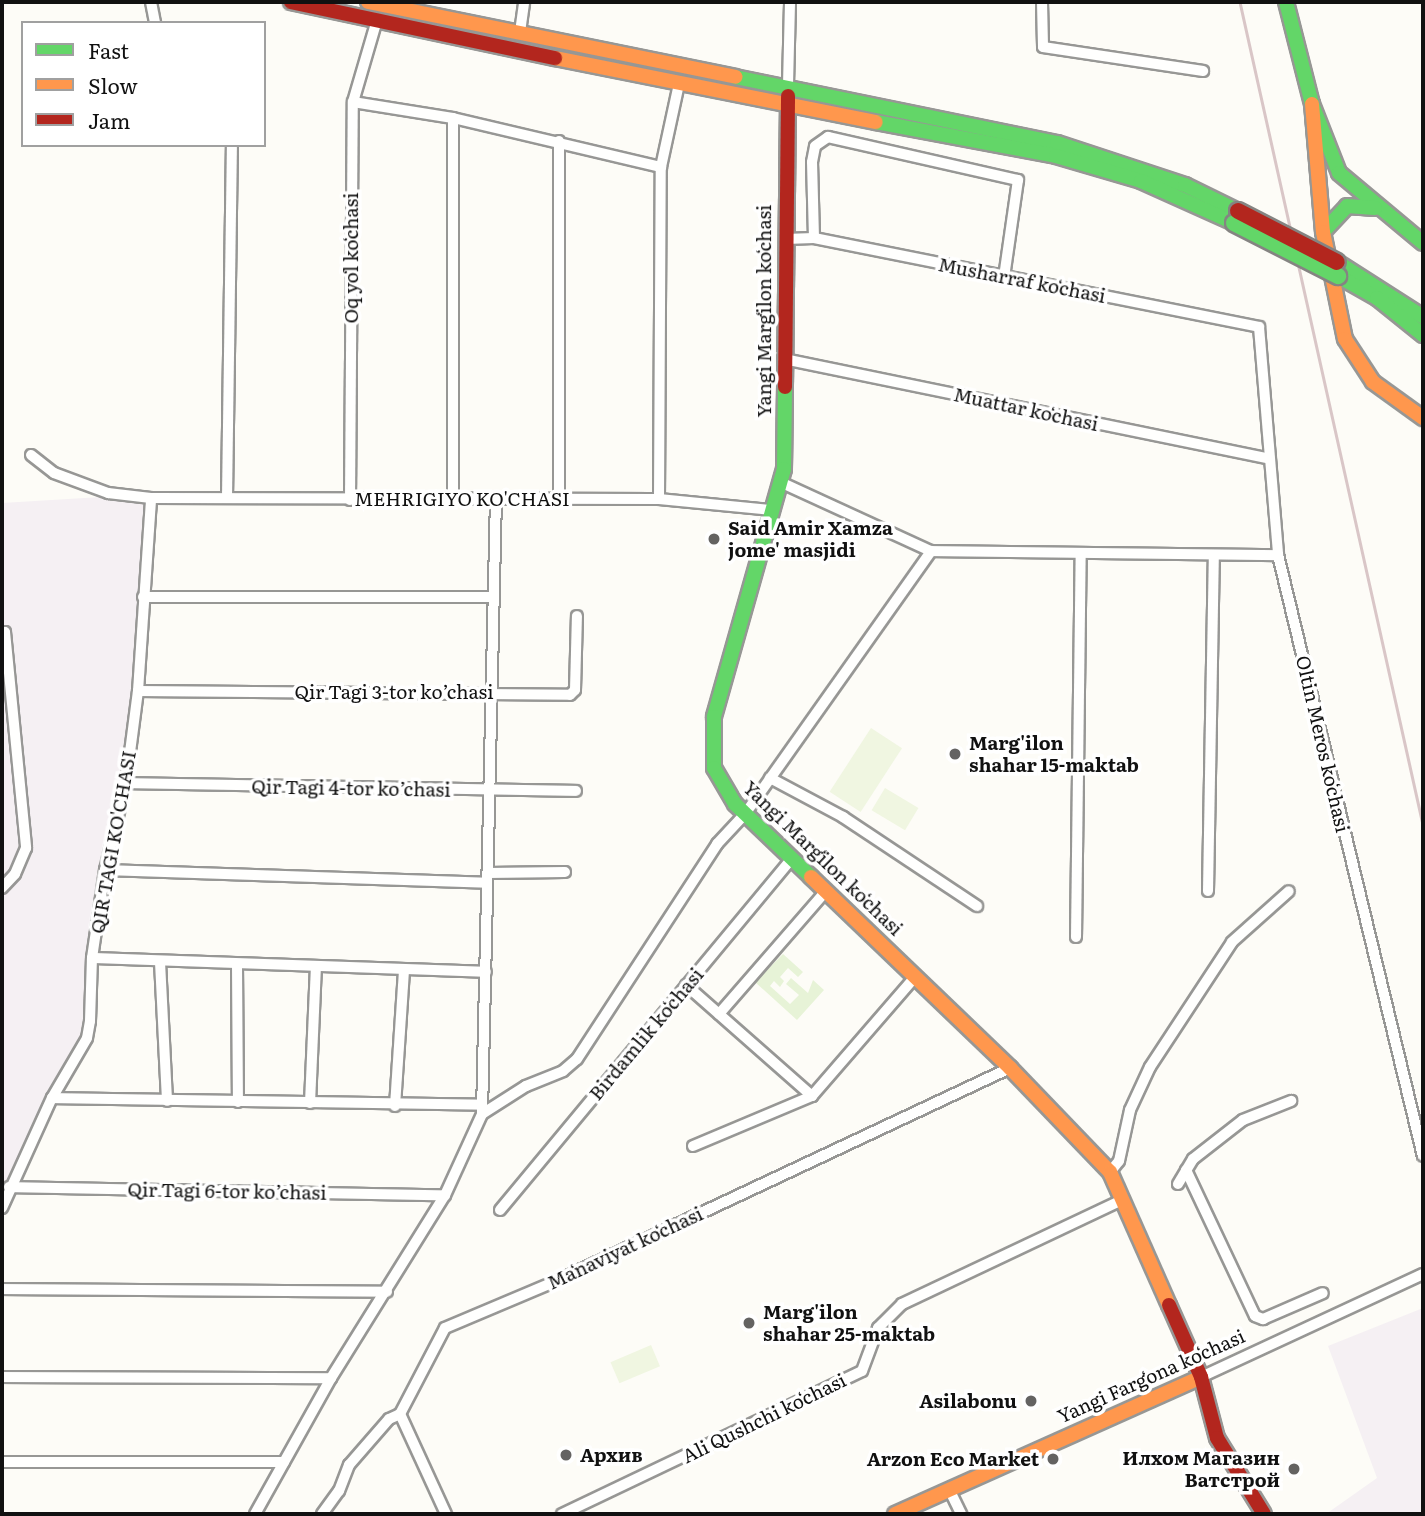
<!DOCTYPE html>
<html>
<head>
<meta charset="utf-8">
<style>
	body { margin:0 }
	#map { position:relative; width:1425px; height:1516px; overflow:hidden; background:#fdfcf7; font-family:Literata,serif }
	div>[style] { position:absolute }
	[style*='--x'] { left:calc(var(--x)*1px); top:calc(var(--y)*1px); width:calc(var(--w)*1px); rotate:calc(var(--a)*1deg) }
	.industrial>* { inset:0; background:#f5f0f3 }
	.green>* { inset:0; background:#e7f3d7 }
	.pitch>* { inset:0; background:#f0f6e1; transform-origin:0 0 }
	.roads { filter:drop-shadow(2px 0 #979795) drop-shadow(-2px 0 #979795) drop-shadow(0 2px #979795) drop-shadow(0 -2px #979795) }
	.street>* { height:10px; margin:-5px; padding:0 5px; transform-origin:5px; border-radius:5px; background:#fffffe }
	.fast>* { height:14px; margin:-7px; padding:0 7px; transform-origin:7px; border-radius:7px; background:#63d668 }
	.slow>* { height:14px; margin:-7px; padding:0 7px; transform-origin:7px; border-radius:7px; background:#ff974d }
	.jam>* { height:14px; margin:-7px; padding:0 7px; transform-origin:7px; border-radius:7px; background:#b3261e }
	.rail>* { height:2.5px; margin:-1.25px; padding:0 1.25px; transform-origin:1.25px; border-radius:1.25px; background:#d9c6c7 }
	.bridges { filter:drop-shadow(2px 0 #858482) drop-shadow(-2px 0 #858482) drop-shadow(0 2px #858482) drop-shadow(0 -2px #858482) }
	.fast-bridge>* { height:16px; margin:-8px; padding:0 8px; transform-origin:8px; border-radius:8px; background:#63d668 }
	.jam-bridge>* { height:16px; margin:-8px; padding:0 8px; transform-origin:8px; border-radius:8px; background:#b3261e }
	.dots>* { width:19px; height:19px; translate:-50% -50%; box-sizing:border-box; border:4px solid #fff; border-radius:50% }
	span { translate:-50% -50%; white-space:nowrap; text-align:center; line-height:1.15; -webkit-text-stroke:7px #fff; paint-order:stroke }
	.street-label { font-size:19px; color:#111 }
	.poi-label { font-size:19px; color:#111; font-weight:700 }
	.left { translate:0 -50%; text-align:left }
	.right { translate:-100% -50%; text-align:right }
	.frame { position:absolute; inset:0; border:4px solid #111; pointer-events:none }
	.legend { position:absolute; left:21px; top:21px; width:245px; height:126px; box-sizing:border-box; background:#fff; border:2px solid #a0a0a0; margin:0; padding:9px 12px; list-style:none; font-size:21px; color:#111 }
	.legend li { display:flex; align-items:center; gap:14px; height:35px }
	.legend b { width:35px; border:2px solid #a0a0a0 }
</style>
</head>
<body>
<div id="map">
	<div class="industrial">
		<i style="clip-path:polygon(101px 497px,149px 500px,136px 694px,84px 1036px,2px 1196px,2px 503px)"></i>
		<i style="clip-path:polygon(1423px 1308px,1423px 1514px,1326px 1514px,1377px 1478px,1328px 1346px)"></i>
	</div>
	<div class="green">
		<i style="clip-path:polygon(783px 954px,803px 972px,798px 977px,788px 968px,780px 977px,784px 981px,780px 987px,774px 981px,770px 986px,790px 1004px,799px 995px,786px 984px,791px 978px,808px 993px,813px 980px,824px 990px,797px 1020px,755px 982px)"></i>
	</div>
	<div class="pitch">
		<i style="left:871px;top:728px;width:37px;height:76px;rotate:33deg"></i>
		<i style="left:885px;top:788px;width:39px;height:26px;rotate:31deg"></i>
		<i style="left:651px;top:1345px;width:23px;height:44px;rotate:67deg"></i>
	</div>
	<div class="roads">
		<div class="street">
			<i style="--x:151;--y:2;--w:21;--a:79"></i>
			<i style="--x:1042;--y:2;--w:45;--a:88.7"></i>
			<i style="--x:1043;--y:47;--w:162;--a:8.5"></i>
			<i style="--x:520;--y:32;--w:30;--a:-82"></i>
			<i style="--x:788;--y:85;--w:83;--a:-88.6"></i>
			<i style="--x:353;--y:102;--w:101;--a:9.1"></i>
			<i style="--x:453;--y:118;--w:214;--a:13.3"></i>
			<i style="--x:814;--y:238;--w:76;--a:-91.5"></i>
			<i style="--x:812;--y:162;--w:16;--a:-79"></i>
			<i style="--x:815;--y:146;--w:16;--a:-35"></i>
			<i style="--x:828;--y:137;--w:195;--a:12.8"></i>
			<i style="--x:1018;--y:180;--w:98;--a:98.2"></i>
			<i style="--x:785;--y:239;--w:29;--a:-2"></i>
			<i style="--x:814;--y:238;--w:454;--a:11.3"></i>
			<i style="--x:1259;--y:327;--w:229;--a:85.2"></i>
			<i style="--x:1278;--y:555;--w:618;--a:76.44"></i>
			<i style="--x:784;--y:359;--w:494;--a:11.6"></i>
			<i style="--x:31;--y:455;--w:29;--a:38"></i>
			<i style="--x:54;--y:473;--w:58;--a:20.3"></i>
			<i style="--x:108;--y:493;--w:43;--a:6.6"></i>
			<i style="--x:151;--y:498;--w:508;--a:0.11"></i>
			<i style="--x:659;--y:499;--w:114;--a:5.6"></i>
			<i style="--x:780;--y:482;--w:166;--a:24.6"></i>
			<i style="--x:931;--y:551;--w:347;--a:0.7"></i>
			<i style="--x:227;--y:498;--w:353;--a:-89.2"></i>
			<i style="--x:453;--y:498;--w:380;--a:-90"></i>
			<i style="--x:559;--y:499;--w:358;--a:-90"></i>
			<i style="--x:659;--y:499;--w:332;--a:-89.7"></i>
			<i style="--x:661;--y:167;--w:85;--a:-77.8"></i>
			<i style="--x:350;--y:500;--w:398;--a:-89.6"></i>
			<i style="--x:353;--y:102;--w:85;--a:-73.7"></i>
			<i style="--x:143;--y:597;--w:351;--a:0"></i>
			<i style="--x:2;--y:633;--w:3;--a:-18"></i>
			<i style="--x:5;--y:632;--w:217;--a:84.4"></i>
			<i style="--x:26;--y:848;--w:28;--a:113"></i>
			<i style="--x:15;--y:874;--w:19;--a:133"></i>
			<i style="--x:138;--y:691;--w:432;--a:0.5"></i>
			<i style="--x:570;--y:695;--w:7;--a:-45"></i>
			<i style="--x:575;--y:690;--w:74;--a:-88.5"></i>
			<i style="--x:770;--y:778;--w:83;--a:28.1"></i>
			<i style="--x:843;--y:817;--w:161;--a:33.6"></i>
			<i style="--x:126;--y:783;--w:450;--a:1"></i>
			<i style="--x:105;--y:870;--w:382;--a:1.9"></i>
			<i style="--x:488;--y:873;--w:77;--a:-0.7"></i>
			<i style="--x:1208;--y:891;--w:336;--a:-89"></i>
			<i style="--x:1076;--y:937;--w:382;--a:-89.3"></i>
			<i style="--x:92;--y:958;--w:394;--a:2"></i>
			<i style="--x:160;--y:962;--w:139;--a:87.1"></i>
			<i style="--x:237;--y:965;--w:137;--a:89.6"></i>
			<i style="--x:686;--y:985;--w:168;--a:41.4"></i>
			<i style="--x:812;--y:1096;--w:157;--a:-49.1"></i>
			<i style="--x:719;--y:1014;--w:163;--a:-49"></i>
			<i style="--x:52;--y:1098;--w:430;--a:0.9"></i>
			<i style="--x:310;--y:1103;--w:137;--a:-87.5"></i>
			<i style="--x:395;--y:1106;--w:136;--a:-86.2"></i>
			<i style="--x:482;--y:1114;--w:52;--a:-32.5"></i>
			<i style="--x:526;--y:1086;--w:40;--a:-22"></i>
			<i style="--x:563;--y:1071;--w:18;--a:-41"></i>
			<i style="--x:577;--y:1059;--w:257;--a:-56.9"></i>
			<i style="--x:717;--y:844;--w:41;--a:-47"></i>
			<i style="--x:745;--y:814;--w:322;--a:-54.7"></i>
			<i style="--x:693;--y:1146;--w:129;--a:-22.8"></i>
			<i style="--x:1186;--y:1170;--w:161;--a:64.7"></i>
			<i style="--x:1255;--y:1316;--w:9;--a:21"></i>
			<i style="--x:1263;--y:1319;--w:65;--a:-23.4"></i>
			<i style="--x:1110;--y:1172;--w:14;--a:-51"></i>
			<i style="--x:1119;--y:1161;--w:52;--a:-77.8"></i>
			<i style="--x:1130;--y:1110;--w:47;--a:-65.1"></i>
			<i style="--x:1150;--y:1067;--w:149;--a:-56.7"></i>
			<i style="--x:1232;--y:942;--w:76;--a:-41.8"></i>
			<i style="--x:1178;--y:1184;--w:29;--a:-59"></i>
			<i style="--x:1193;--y:1159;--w:63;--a:-38"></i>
			<i style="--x:1243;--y:1120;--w:52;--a:-21.6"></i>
			<i style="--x:9;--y:1187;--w:436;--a:1.1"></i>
			<i style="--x:2;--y:1208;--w:121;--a:-65.6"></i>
			<i style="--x:52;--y:1098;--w:69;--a:-59.7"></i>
			<i style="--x:87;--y:1038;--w:17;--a:-80"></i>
			<i style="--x:90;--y:1021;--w:63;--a:-88.2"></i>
			<i style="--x:92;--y:958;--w:89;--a:-81.6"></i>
			<i style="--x:105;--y:870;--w:89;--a:-76.4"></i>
			<i style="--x:126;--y:783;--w:93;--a:-82.6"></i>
			<i style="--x:138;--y:691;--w:193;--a:-86.1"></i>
			<i style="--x:500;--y:1210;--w:457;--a:-50.3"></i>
			<i style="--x:2;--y:1289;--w:385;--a:0.4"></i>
			<i style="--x:2;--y:1377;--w:329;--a:0.2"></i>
			<i style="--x:1201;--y:1377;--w:245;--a:-24.9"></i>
			<i style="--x:400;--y:1414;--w:110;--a:65.3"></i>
			<i style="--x:2;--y:1462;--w:282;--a:0"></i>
			<i style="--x:949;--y:1489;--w:28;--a:64"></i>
			<i style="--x:255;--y:1514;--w:156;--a:-60.8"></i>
			<i style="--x:331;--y:1378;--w:216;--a:-58.1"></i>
			<i style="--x:445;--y:1195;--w:89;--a:-65.4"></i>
			<i style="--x:482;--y:1114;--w:616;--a:-88.7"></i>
			<i style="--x:322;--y:1514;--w:29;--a:-54"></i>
			<i style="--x:339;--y:1491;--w:28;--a:-69"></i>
			<i style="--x:349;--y:1465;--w:61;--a:-49"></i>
			<i style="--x:389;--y:1419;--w:12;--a:-24"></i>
			<i style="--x:400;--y:1414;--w:97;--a:-62.4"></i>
			<i style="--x:445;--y:1328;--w:118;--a:-22.9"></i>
			<i style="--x:554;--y:1282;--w:504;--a:-25.14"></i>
			<i style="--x:562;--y:1514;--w:332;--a:-25.5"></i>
			<i style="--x:862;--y:1371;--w:46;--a:-69.6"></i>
			<i style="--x:878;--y:1328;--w:34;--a:-45"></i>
			<i style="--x:902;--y:1304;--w:243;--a:-25.3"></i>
		</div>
		<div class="fast">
			<i style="--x:1286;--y:2;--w:105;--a:75.7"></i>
			<i style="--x:1312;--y:104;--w:74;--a:68.6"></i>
			<i style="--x:1339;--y:173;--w:109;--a:39.8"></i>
			<i style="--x:735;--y:77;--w:329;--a:11.6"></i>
			<i style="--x:1057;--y:143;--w:135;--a:18.2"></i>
			<i style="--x:1185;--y:185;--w:59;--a:26.1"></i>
			<i style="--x:876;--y:122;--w:183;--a:10.7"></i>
			<i style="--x:1056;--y:156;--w:89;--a:16.4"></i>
			<i style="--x:1141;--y:181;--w:102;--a:24.3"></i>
			<i style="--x:1323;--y:232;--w:35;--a:-47"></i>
			<i style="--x:1347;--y:206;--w:28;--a:4"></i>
			<i style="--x:1337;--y:262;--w:102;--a:32.6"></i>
			<i style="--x:1338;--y:276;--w:45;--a:29.4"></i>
			<i style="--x:1377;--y:298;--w:59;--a:38.8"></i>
			<i style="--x:785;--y:387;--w:82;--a:90.7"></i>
			<i style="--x:784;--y:469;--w:258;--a:105.8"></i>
			<i style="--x:714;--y:717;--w:51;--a:90"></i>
			<i style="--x:714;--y:768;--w:42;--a:59.7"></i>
			<i style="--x:735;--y:804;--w:105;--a:43.8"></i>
		</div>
		<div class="slow">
			<i style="--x:368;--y:2;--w:375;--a:11.5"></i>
			<i style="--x:555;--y:58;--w:327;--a:11.3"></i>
			<i style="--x:1312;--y:104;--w:128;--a:85.1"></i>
			<i style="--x:1323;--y:232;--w:109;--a:78.4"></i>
			<i style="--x:1345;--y:339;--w:51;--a:56.9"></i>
			<i style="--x:1373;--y:382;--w:62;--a:35.8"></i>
			<i style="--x:811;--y:877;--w:276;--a:43.8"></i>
			<i style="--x:1010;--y:1068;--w:144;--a:46.1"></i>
			<i style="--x:1110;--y:1172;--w:145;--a:66.1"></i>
			<i style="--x:895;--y:1514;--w:335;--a:-24.1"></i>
		</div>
		<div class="jam">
			<i style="--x:291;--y:2;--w:270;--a:12"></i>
			<i style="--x:785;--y:387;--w:291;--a:-89.4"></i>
			<i style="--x:1169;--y:1305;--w:79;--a:66"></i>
			<i style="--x:1201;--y:1377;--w:63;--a:75.3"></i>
			<i style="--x:1217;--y:1438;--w:89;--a:58.3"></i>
		</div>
	</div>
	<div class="rail">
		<i style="--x:1240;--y:2;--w:843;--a:77.46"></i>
	</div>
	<div class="bridges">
		<div class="fast-bridge">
			<i style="--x:1234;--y:223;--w:117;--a:27"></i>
		</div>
		<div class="jam-bridge">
			<i style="--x:1238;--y:211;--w:111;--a:27.3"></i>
		</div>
	</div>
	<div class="dots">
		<i style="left:714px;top:539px;background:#646362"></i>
		<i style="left:955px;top:754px;background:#646362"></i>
		<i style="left:749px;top:1323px;background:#646362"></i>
		<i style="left:1031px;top:1401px;background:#646362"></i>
		<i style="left:566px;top:1455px;background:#646362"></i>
		<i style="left:1053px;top:1459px;background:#646362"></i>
		<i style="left:1294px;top:1469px;background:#646362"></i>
	</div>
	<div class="street-label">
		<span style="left:351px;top:258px;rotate:-90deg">Oq yoʻl koʻchasi</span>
		<span style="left:1022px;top:280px;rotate:11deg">Musharraf koʻchasi</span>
		<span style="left:764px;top:311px;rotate:-90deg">Yangi Margʻilon koʻchasi</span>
		<span style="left:1026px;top:409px;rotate:12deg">Muattar koʻchasi</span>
		<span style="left:462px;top:499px">MEHRIGIYO KO'CHASI</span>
		<span style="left:394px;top:692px">Qir Tagi 3-tor koʼchasi</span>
		<span style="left:1323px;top:744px;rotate:77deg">Oltin Meros koʻchasi</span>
		<span style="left:351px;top:788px;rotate:1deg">Qir Tagi 4-tor koʼchasi</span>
		<span style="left:113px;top:842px;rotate:-80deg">QIR TAGI KO'CHASI</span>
		<span style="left:823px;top:858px;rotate:44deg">Yangi Margʻilon koʻchasi</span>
		<span style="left:646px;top:1034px;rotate:-50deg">Birdamlik koʻchasi</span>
		<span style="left:227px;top:1191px;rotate:1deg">Qir Tagi 6-tor koʼchasi</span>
		<span style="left:625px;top:1248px;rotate:-25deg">Maʻnaviyat koʻchasi</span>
		<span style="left:1151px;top:1376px;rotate:-24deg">Yangi Fargʻona koʻchasi</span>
		<span style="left:764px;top:1418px;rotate:-26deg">Ali Qushchi koʻchasi</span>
	</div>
	<div class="poi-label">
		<span class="left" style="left:728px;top:539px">Said Amir Xamza<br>jome' masjidi</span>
		<span class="left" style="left:969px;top:754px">Marg'ilon<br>shahar 15-maktab</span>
		<span class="left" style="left:763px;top:1323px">Marg'ilon<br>shahar 25-maktab</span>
		<span class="right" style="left:1017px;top:1401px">Asilabonu</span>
		<span class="left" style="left:580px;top:1455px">Архив</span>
		<span class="right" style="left:1280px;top:1469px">Илхом Магазин<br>Ватстрой</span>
		<span class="right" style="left:1039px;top:1459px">Arzon Eco Market</span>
	</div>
	<div class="frame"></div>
	<ul class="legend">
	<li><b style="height:9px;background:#63d668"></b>Fast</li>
	<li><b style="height:9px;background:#ff974d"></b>Slow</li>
	<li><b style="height:9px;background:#b3261e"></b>Jam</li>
	</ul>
</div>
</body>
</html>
